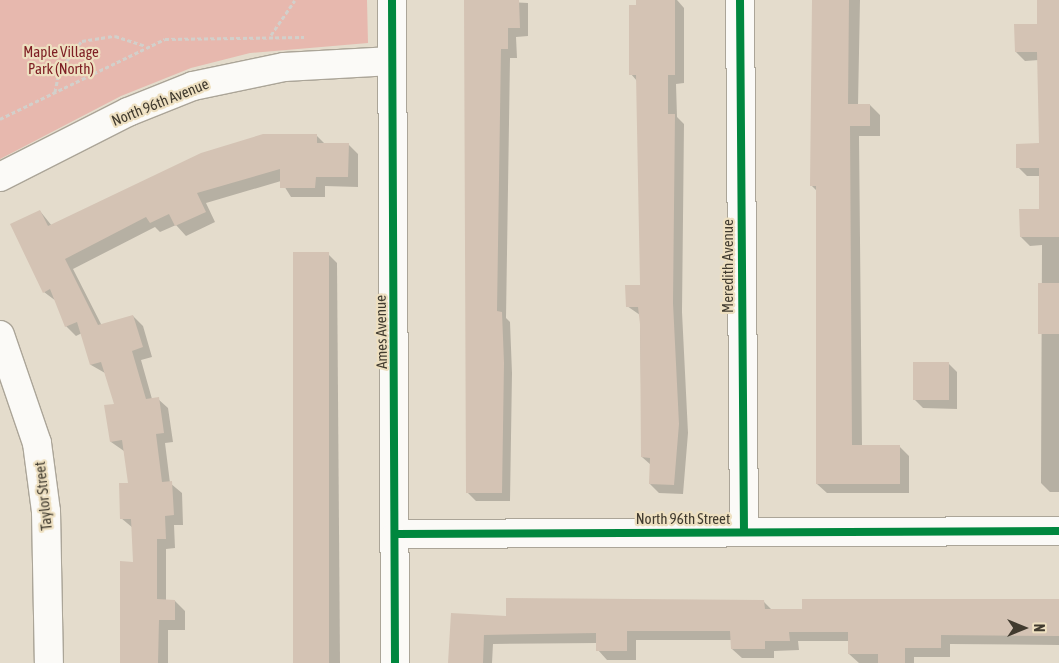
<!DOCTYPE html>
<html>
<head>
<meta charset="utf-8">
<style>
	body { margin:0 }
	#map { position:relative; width:1059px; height:663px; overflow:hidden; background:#e4dccc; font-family:"Asap Condensed",sans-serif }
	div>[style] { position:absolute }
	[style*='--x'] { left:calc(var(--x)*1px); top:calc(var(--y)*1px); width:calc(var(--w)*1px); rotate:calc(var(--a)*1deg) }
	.green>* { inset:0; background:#e7b8ae }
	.shadow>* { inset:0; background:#0003 }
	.building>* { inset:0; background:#d4c3b4; transform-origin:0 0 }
	.path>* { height:3px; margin-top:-1.5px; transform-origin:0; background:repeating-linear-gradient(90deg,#d2d0cb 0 4px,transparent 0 6.5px) }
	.roads { filter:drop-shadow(1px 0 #aba598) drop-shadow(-1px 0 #aba598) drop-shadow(0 1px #aba598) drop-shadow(0 -1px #aba598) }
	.minor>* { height:28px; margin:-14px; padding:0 14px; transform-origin:14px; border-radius:14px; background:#fbfaf7 }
	.cycleway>* { height:8px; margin:-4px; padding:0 4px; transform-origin:4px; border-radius:4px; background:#00873e }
	span { translate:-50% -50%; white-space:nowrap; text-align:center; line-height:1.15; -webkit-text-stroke:4.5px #eee0c1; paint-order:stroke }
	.park-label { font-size:15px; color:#7e1e23 }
	.street-label { font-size:15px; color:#413b2f }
	.north { position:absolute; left:999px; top:603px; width:50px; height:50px; -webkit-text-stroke:4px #eee0c1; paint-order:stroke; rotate:90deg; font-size:14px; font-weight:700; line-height:20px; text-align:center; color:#413b2f }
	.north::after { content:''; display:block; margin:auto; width:18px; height:22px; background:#413b2f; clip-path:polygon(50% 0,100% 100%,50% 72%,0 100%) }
</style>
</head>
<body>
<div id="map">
	<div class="green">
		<i style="clip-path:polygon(0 0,367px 0,368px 43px,250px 53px,191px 68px,121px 96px,0 159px)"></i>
	</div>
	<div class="shadow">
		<i style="clip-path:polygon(465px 0,528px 3px,528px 36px,516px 37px,517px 58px,510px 58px,506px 318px,510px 322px,512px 373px,510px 501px,476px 501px,467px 492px)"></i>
		<i style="clip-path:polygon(637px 0,677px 0,684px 8px,684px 83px,676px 84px,677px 117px,684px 124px,682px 312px,688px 433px,683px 494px,659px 493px,650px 484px,651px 465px,642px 457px,640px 315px,627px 306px,642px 287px,637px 81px,631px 74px)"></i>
		<i style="clip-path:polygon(815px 0,860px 0,858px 105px,870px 105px,880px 115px,880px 136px,859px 136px,862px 446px,899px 446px,909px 456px,909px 493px,827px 493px,817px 484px,817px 191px,811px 185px)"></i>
		<i style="clip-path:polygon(1038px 0,1059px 0,1059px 492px,1050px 492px,1041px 483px,1042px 245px,1030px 246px,1021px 237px,1041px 210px,1040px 176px,1027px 176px,1018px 167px,1040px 144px,1039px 60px,1025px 61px,1016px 52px,1038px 25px)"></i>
		<i style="clip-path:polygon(317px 136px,325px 144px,348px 144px,358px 154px,358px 187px,325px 186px,325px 197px,291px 197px,281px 181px,206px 203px,215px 222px,186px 236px,176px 225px,160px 232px,155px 227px,73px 269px,102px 326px,133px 316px,143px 326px,152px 357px,141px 360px,152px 399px,158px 399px,168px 408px,173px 442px,165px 443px,170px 483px,182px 493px,183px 525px,174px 525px,175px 548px,166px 549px,166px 601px,175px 601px,185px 611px,185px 630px,168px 630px,168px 663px,121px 663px,134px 563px,133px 528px,121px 518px,130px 484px,124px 451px,111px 442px,116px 405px,105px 373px,91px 365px,82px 333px,76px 336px,66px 326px,56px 301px,44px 292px,40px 211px,52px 226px)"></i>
		<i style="clip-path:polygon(294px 253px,328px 254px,337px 263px,340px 663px,294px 663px)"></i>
		<i style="clip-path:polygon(948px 363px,957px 372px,957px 409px,923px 408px,914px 399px)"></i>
		<i style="clip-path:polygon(764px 602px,773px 611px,1059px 602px,1059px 645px,950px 644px,950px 657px,914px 657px,914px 663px,859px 663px,849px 654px,849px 641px,798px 641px,799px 650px,774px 651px,774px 658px,742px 658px,732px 649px,732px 640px,636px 640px,636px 660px,607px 660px,598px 650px,597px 643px,493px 644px,492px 663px,449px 663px,452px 615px,508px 617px)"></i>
	</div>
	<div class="building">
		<i style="clip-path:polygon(464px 0,519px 0,520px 28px,508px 28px,508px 49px,501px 49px,497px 311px,502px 312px,504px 363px,502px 493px,466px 493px)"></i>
		<i style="clip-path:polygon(636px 0,675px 0,675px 75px,668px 75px,668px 114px,675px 114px,673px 303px,679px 424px,674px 485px,649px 484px,650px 458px,641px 457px,640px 324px,638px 307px,626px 307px,625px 285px,640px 285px,636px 75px,629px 75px,629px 5px,636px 5px)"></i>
		<i style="clip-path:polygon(812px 0,849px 0,848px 104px,870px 104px,870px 126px,850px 126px,852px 445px,900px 445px,900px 484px,816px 484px,816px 186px,810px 186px)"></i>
		<i style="clip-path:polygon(1037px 0,1059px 0,1059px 237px,1020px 237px,1019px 209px,1039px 209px,1039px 168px,1016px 168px,1016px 144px,1039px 143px,1037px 52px,1015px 52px,1014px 24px,1037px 24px)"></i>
		<i style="clip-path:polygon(263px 134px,317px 134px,317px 143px,349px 143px,348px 177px,316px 177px,315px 188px,280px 188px,280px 169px,197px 193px,206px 212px,175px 226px,169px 214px,150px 223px,146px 217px,65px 259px,98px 325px,133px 315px,143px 347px,132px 351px,146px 399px,159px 397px,164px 433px,156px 434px,162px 482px,172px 481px,174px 515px,165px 516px,166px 539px,157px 539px,157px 599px,175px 600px,175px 620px,159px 620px,158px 663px,120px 663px,120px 561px,133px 562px,131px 519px,120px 519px,119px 483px,128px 483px,122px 440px,110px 442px,104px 405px,114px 404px,101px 362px,90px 365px,77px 322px,65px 327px,50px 289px,43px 293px,10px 224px,40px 210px,48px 226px,201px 153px)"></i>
		<i style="left:293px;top:252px;width:36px;height:411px"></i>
		<i style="left:1059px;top:283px;width:51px;height:21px;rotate:90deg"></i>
		<i style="left:913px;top:362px;width:36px;height:38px"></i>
		<i style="clip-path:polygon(506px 598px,764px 600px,765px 609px,802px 609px,802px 599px,1059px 599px,1059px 636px,941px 635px,941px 648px,905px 648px,905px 663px,878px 663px,878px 654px,848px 654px,848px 632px,789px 632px,790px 641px,765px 641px,765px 649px,731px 649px,730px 631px,627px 631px,627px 651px,596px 651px,596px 633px,484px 635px,483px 663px,448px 663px,451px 613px,506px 616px)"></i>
	</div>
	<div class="path">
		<i style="--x:271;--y:35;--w:42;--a:-55.6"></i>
		<i style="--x:55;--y:92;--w:21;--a:-79"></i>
		<i style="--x:59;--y:71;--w:38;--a:-53"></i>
		<i style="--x:82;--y:41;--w:33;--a:-9"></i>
		<i style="--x:115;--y:36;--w:32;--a:18"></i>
		<i style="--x:0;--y:119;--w:183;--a:-25.9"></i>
		<i style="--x:165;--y:39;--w:139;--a:-0.8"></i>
	</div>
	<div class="roads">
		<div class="minor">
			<i style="--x:392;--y:0;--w:663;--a:89.74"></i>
			<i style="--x:740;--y:0;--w:532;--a:89.57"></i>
			<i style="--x:0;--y:177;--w:144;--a:-26.9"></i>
			<i style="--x:128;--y:112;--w:70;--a:-21.8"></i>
			<i style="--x:193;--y:86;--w:93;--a:-11.8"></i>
			<i style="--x:284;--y:67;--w:108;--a:-3.2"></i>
			<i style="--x:0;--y:335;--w:114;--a:71.1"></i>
			<i style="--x:37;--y:443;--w:69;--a:82.5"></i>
			<i style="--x:46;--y:511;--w:152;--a:88.9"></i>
			<i style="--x:397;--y:534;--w:662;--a:-0.26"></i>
		</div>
	</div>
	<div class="cycleway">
		<i style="--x:392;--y:0;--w:663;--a:89.74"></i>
		<i style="--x:740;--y:0;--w:532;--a:89.57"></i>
		<i style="--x:397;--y:534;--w:662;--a:-0.26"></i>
	</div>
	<div class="park-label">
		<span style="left:61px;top:60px">Maple Village<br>Park (North)</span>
	</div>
	<div class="street-label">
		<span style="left:160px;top:102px;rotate:-22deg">North 96th Avenue</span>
		<span style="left:728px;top:266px;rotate:-90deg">Meredith Avenue</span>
		<span style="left:381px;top:332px;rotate:-91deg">Ames Avenue</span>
		<span style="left:43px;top:496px;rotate:-96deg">Taylor Street</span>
		<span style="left:683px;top:519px">North 96th Street</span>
	</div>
	<div class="north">N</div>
</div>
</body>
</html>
